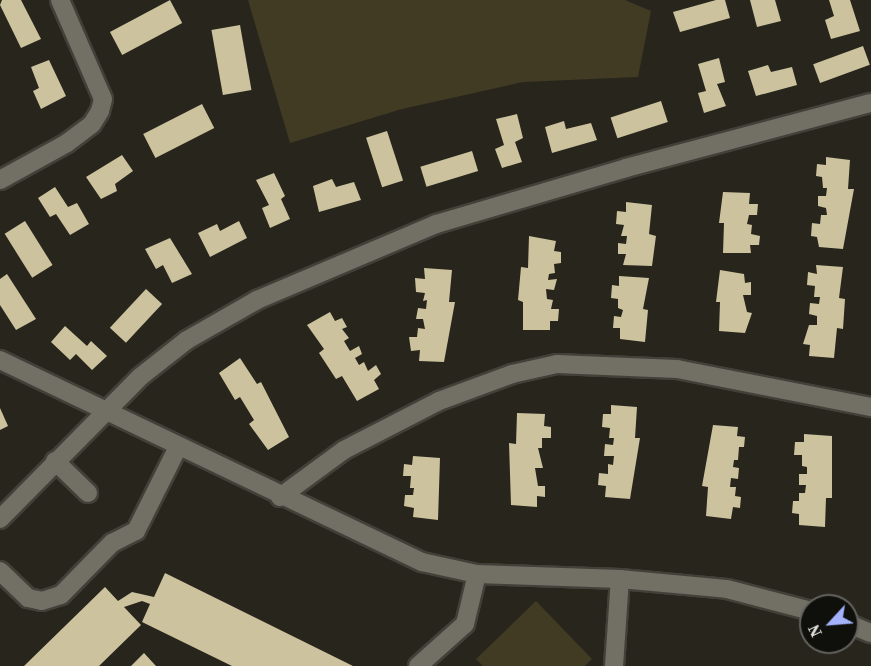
<!DOCTYPE html>
<html>
<head>
<meta charset="utf-8">
<style>
	body { margin:0 }
	#map { position:relative; width:871px; height:666px; overflow:hidden; background:#28251d; font-family:"Source Serif 4",serif }
	div>[style] { position:absolute }
	[style*='--x'] { left:calc(var(--x)*1px); top:calc(var(--y)*1px); width:calc(var(--w)*1px); rotate:calc(var(--a)*1deg) }
	.green>* { inset:0; background:#413b24 }
	.building>* { inset:0; background:#ccc39e; transform-origin:0 0 }
	.roads { filter:drop-shadow(2px 0 #424039) drop-shadow(-2px 0 #424039) drop-shadow(0 2px #424039) drop-shadow(0 -2px #424039) }
	.minor>* { height:18px; margin:-9px; padding:0 9px; transform-origin:9px; border-radius:9px; background:#726f65 }
	span { translate:-50% -50%; white-space:nowrap; text-align:center; line-height:1.15; -webkit-text-stroke:6px #0f0f0b; paint-order:stroke }
	.north { position:absolute; left:799px; top:594px; width:60px; height:60px; box-sizing:border-box; background:#0f0f0b; border:2px solid #63625d; border-radius:50%; rotate:244deg; font-size:16px; font-weight:700; line-height:24px; text-align:center; color:#e0ded9 }
	.north::after { content:''; display:block; margin:auto; width:21px; height:27px; background:#a4b2fc; clip-path:polygon(50% 0,100% 100%,50% 72%,0 100%) }
</style>
</head>
<body>
<div id="map">
	<div class="green">
		<i style="clip-path:polygon(248px 0,625px 0,651px 11px,638px 77px,523px 82px,402px 109px,290px 143px)"></i>
		<i style="clip-path:polygon(536px 601px,592px 659px,585px 666px,483px 666px,476px 659px)"></i>
	</div>
	<div class="building">
		<i style="clip-path:polygon(2px 0,21px 0,41px 39px,21px 48px,0 5px)"></i>
		<i style="left:170px;top:0;width:26px;height:68px;rotate:62deg"></i>
		<i style="clip-path:polygon(716px 0,725px 0,730px 18px,680px 32px,673px 12px)"></i>
		<i style="clip-path:polygon(750px 0,775px 0,781px 21px,757px 27px)"></i>
		<i style="clip-path:polygon(829px 0,850px 0,860px 31px,831px 39px,825px 20px,834px 16px)"></i>
		<i style="left:240px;top:25px;width:66px;height:29px;rotate:80deg"></i>
		<i style="left:863px;top:46px;width:20px;height:53px;rotate:70deg"></i>
		<i style="clip-path:polygon(719px 58px,725px 82px,717px 84px,726px 106px,704px 113px,698px 93px,706px 91px,698px 64px)"></i>
		<i style="clip-path:polygon(49px 60px,66px 96px,41px 109px,33px 91px,39px 88px,31px 67px)"></i>
		<i style="clip-path:polygon(768px 65px,771px 72px,792px 67px,797px 85px,756px 96px,748px 71px)"></i>
		<i style="left:661px;top:101px;width:22px;height:53px;rotate:72deg"></i>
		<i style="left:202px;top:104px;width:27px;height:66px;rotate:63deg"></i>
		<i style="clip-path:polygon(517px 114px,523px 138px,515px 142px,522px 162px,502px 168px,495px 149px,504px 145px,496px 119px)"></i>
		<i style="clip-path:polygon(564px 121px,566px 129px,591px 123px,597px 140px,552px 153px,545px 127px)"></i>
		<i style="left:387px;top:131px;width:52px;height:22px;rotate:72deg"></i>
		<i style="left:472px;top:151px;width:21px;height:54px;rotate:73deg"></i>
		<i style="clip-path:polygon(122px 155px,133px 171px,115px 184px,117px 191px,101px 199px,86px 177px)"></i>
		<i style="clip-path:polygon(826px 157px,850px 160px,848px 189px,854px 189px,843px 249px,819px 247px,817px 237px,811px 236px,812px 223px,820px 224px,821px 215px,827px 215px,826px 208px,818px 206px,818px 196px,826px 196px,827px 188px,823px 188px,822px 177px,816px 176px,817px 164px,826px 165px)"></i>
		<i style="clip-path:polygon(274px 173px,285px 196px,281px 199px,290px 219px,270px 228px,262px 208px,269px 205px,256px 180px)"></i>
		<i style="clip-path:polygon(332px 179px,336px 187px,354px 182px,361px 200px,319px 212px,313px 186px)"></i>
		<i style="clip-path:polygon(55px 187px,68px 207px,77px 203px,89px 224px,70px 235px,56px 214px,50px 217px,38px 198px)"></i>
		<i style="clip-path:polygon(723px 192px,750px 193px,749px 204px,758px 204px,757px 215px,749px 215px,747px 224px,752px 225px,751px 234px,760px 236px,759px 245px,750px 245px,751px 253px,723px 253px,724px 223px,719px 223px)"></i>
		<i style="clip-path:polygon(626px 202px,652px 205px,649px 234px,656px 236px,652px 266px,623px 265px,626px 254px,618px 254px,618px 243px,626px 244px,627px 236px,621px 236px,624px 225px,616px 224px,617px 211px,626px 212px)"></i>
		<i style="left:25px;top:221px;width:52px;height:24px;rotate:58deg"></i>
		<i style="clip-path:polygon(239px 221px,247px 238px,210px 257px,198px 233px,217px 224px,220px 231px)"></i>
		<i style="clip-path:polygon(529px 236px,556px 241px,554px 251px,561px 252px,561px 263px,554px 264px,555px 273px,549px 274px,548px 280px,557px 279px,554px 290px,546px 289px,547px 299px,553px 300px,551px 309px,559px 309px,558px 321px,550px 321px,550px 330px,523px 330px,523px 302px,518px 300px,521px 267px,528px 268px)"></i>
		<i style="clip-path:polygon(170px 238px,192px 274px,172px 283px,163px 265px,156px 269px,145px 249px)"></i>
		<i style="clip-path:polygon(816px 265px,843px 267px,839px 298px,845px 299px,843px 329px,837px 328px,834px 358px,809px 356px,810px 345px,803px 344px,809px 325px,817px 325px,817px 316px,809px 314px,810px 303px,819px 304px,820px 297px,814px 297px,815px 286px,807px 285px,808px 272px,817px 274px)"></i>
		<i style="clip-path:polygon(424px 268px,452px 270px,449px 302px,455px 302px,444px 362px,419px 361px,420px 350px,411px 351px,409px 337px,417px 337px,418px 328px,425px 329px,423px 319px,416px 319px,418px 308px,426px 309px,427px 300px,423px 301px,425px 293px,416px 292px,415px 278px,425px 279px)"></i>
		<i style="clip-path:polygon(720px 270px,744px 274px,745px 283px,751px 282px,751px 295px,743px 295px,747px 312px,752px 313px,745px 333px,719px 331px,720px 302px,716px 302px)"></i>
		<i style="clip-path:polygon(7px 274px,36px 319px,16px 330px,0 305px,0 279px)"></i>
		<i style="clip-path:polygon(619px 276px,649px 278px,643px 309px,648px 310px,645px 342px,620px 339px,620px 328px,613px 328px,614px 316px,621px 317px,623px 310px,618px 308px,618px 299px,611px 298px,612px 285px,619px 286px)"></i>
		<i style="left:146px;top:289px;width:22px;height:53px;rotate:43deg"></i>
		<i style="clip-path:polygon(330px 312px,335px 321px,342px 318px,347px 327px,342px 329px,349px 338px,344px 341px,350px 351px,359px 346px,362px 354px,355px 358px,359px 365px,364px 362px,368px 371px,376px 365px,381px 374px,374px 380px,379px 389px,357px 401px,342px 376px,336px 379px,319px 353px,324px 349px,307px 325px)"></i>
		<i style="clip-path:polygon(65px 326px,87px 346px,91px 341px,107px 356px,92px 370px,76px 354px,70px 360px,51px 342px)"></i>
		<i style="clip-path:polygon(240px 358px,257px 384px,261px 382px,289px 437px,268px 450px,249px 424px,254px 420px,240px 397px,235px 400px,219px 373px)"></i>
		<i style="clip-path:polygon(611px 405px,637px 407px,635px 438px,640px 438px,630px 499px,605px 497px,606px 486px,598px 485px,599px 473px,608px 474px,608px 464px,613px 465px,614px 456px,604px 456px,605px 444px,613px 445px,614px 438px,609px 438px,610px 428px,602px 427px,603px 414px,611px 414px)"></i>
		<i style="clip-path:polygon(0 408px,8px 426px,0 430px)"></i>
		<i style="clip-path:polygon(517px 413px,545px 414px,544px 426px,551px 427px,551px 438px,542px 438px,542px 448px,538px 448px,543px 468px,535px 468px,538px 486px,545px 486px,545px 497px,537px 496px,537px 507px,511px 505px,509px 443px,516px 444px)"></i>
		<i style="clip-path:polygon(713px 425px,738px 427px,737px 436px,745px 437px,744px 447px,739px 447px,738px 460px,734px 460px,733px 467px,739px 468px,738px 479px,731px 478px,730px 487px,736px 487px,735px 496px,741px 497px,740px 508px,733px 507px,731px 519px,706px 516px,708px 487px,702px 486px)"></i>
		<i style="clip-path:polygon(804px 434px,832px 436px,832px 498px,826px 498px,825px 527px,799px 525px,799px 514px,792px 513px,793px 501px,799px 501px,799px 493px,805px 493px,806px 485px,799px 485px,799px 474px,807px 474px,807px 467px,802px 466px,802px 455px,794px 455px,795px 442px,804px 442px)"></i>
		<i style="clip-path:polygon(413px 456px,440px 458px,438px 520px,413px 517px,414px 508px,404px 506px,405px 495px,413px 495px,414px 488px,410px 488px,411px 476px,403px 476px,404px 464px,412px 465px)"></i>
		<i style="clip-path:polygon(165px 573px,353px 666px,232px 666px,142px 622px,150px 604px,142px 601px,124px 607px,141px 625px,99px 666px,24px 666px,105px 587px,118px 601px,132px 592px,154px 597px)"></i>
		<i style="clip-path:polygon(144px 653px,156px 666px,131px 666px)"></i>
	</div>
	<div class="roads">
		<div class="minor">
			<i style="--x:0;--y:180;--w:77;--a:-28.9"></i>
			<i style="--x:67;--y:143;--w:31;--a:-37"></i>
			<i style="--x:92;--y:124;--w:15;--a:-58"></i>
			<i style="--x:100;--y:111;--w:12;--a:-76"></i>
			<i style="--x:103;--y:99;--w:108;--a:-113.5"></i>
			<i style="--x:0;--y:360;--w:468;--a:25.6"></i>
			<i style="--x:422;--y:562;--w:56;--a:12.3"></i>
			<i style="--x:477;--y:574;--w:143;--a:2"></i>
			<i style="--x:620;--y:579;--w:107;--a:5.3"></i>
			<i style="--x:727;--y:589;--w:87;--a:14.7"></i>
			<i style="--x:55;--y:461;--w:46;--a:44.1"></i>
			<i style="--x:280;--y:497;--w:79;--a:-36.3"></i>
			<i style="--x:344;--y:450;--w:107;--a:-27.3"></i>
			<i style="--x:439;--y:401;--w:78;--a:-20.3"></i>
			<i style="--x:512;--y:374;--w:46;--a:-12.5"></i>
			<i style="--x:557;--y:364;--w:120;--a:2.4"></i>
			<i style="--x:677;--y:369;--w:198;--a:11.1"></i>
			<i style="--x:0;--y:519;--w:199;--a:-45.4"></i>
			<i style="--x:140;--y:377;--w:60;--a:-38.2"></i>
			<i style="--x:187;--y:340;--w:81;--a:-29.7"></i>
			<i style="--x:257;--y:300;--w:194;--a:-23"></i>
			<i style="--x:436;--y:224;--w:198;--a:-16.4"></i>
			<i style="--x:626;--y:168;--w:253;--a:-14.9"></i>
			<i style="--x:0;--y:571;--w:39;--a:44"></i>
			<i style="--x:28;--y:598;--w:14;--a:12"></i>
			<i style="--x:42;--y:601;--w:20;--a:-18"></i>
			<i style="--x:61;--y:595;--w:73;--a:-45.6"></i>
			<i style="--x:112;--y:543;--w:27;--a:-27"></i>
			<i style="--x:136;--y:531;--w:94;--a:-63.4"></i>
			<i style="--x:847;--y:623;--w:26;--a:23"></i>
			<i style="--x:418;--y:666;--w:63;--a:-41.8"></i>
			<i style="--x:465;--y:624;--w:51;--a:-76.5"></i>
			<i style="--x:614;--y:666;--w:87;--a:-86.1"></i>
		</div>
	</div>
	<div class="north">N</div>
</div>
</body>
</html>
